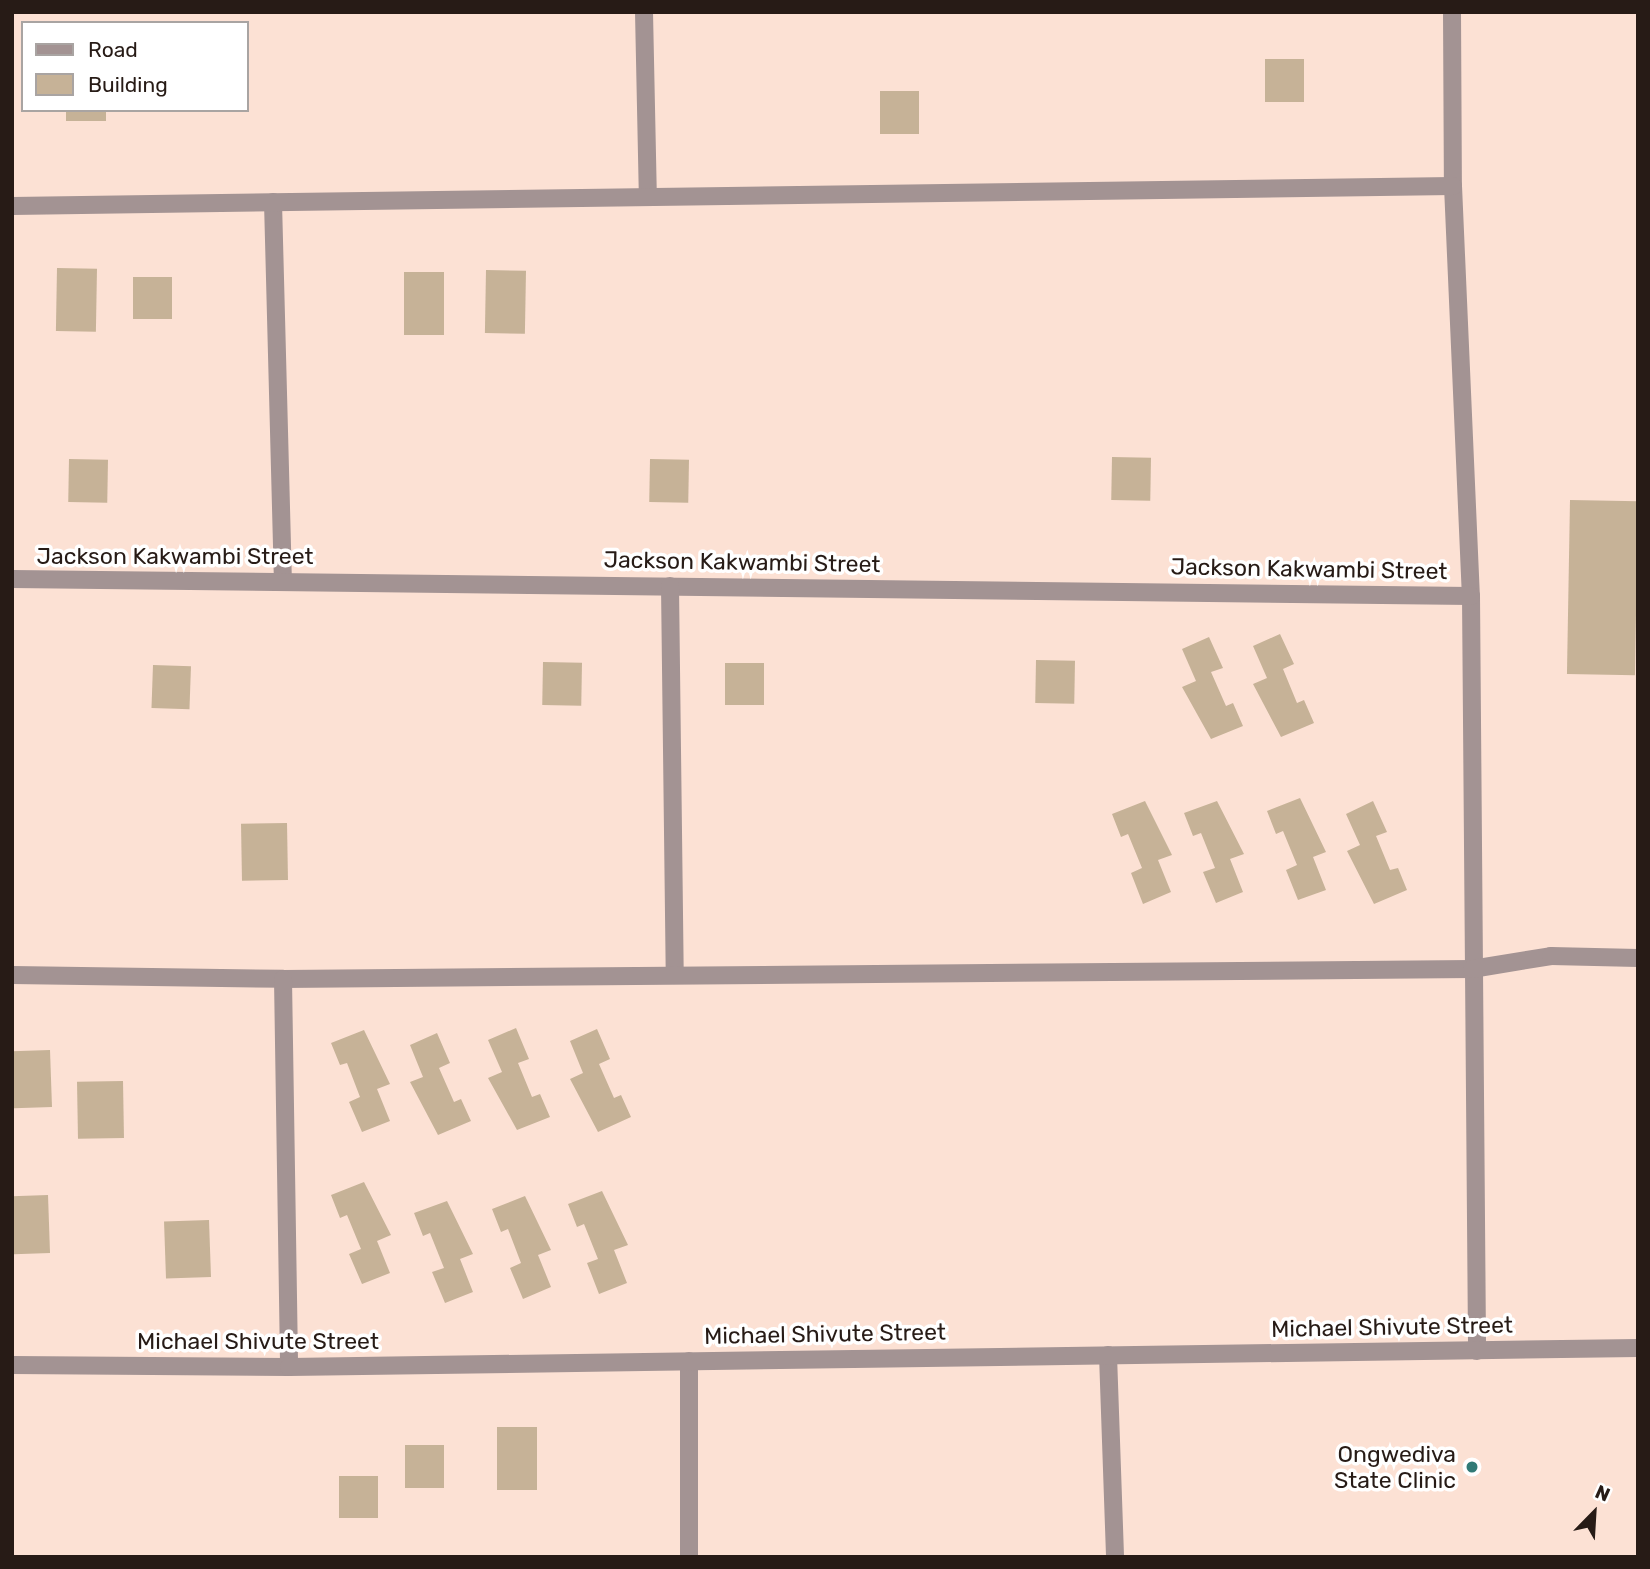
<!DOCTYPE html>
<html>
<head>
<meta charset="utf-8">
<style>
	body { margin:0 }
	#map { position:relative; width:1650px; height:1569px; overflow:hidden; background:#fce1d4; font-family:Rubik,sans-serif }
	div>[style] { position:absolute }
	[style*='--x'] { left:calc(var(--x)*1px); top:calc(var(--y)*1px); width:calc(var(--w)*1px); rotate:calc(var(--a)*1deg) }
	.building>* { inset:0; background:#c6b297; transform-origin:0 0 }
	.minor>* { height:18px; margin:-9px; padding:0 9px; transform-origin:9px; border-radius:9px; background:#a39393 }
	.dots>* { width:19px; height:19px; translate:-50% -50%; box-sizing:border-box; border:4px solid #fff; border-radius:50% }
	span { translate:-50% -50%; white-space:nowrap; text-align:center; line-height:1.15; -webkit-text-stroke:7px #fff; paint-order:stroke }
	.street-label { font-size:23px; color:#271b16 }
	.poi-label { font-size:23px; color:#271b16 }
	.right { translate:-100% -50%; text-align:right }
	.frame { position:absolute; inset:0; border:14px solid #271b16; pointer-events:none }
	.legend { position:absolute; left:21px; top:21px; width:228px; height:91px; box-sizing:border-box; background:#fff; border:2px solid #a9a4a2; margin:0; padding:9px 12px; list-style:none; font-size:21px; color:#271b16 }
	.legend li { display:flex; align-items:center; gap:14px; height:35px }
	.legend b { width:35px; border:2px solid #a9a4a2 }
	.north { position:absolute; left:1559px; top:1478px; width:70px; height:70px; -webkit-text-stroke:5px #fff; paint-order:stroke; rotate:24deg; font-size:19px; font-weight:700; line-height:28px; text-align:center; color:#271b16 }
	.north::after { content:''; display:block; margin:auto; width:24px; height:32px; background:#271b16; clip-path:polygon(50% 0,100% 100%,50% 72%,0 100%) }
</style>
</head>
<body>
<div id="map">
	<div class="building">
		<i style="left:1265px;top:59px;width:39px;height:43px"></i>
		<i style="left:880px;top:91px;width:39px;height:43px"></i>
		<i style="left:66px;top:110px;width:40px;height:11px"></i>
		<i style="left:57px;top:268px;width:40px;height:63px;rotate:1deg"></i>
		<i style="left:486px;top:270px;width:40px;height:63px;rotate:1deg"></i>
		<i style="left:444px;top:272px;width:63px;height:40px;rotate:90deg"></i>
		<i style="left:133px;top:277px;width:39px;height:42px"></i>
		<i style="left:1112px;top:457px;width:39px;height:43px;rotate:1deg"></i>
		<i style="left:69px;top:459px;width:39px;height:43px;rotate:1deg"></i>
		<i style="left:650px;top:459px;width:39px;height:43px;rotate:1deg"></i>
		<i style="left:1570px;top:500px;width:68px;height:174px;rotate:1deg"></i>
		<i style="clip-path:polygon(1280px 634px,1294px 664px,1283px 669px,1297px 703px,1304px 700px,1314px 723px,1281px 737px,1253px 684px,1267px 678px,1253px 646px)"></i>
		<i style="clip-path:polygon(1209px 637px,1223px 668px,1211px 672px,1226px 706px,1233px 703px,1243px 726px,1211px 739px,1182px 687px,1196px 681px,1182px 649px)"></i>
		<i style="left:1036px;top:660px;width:39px;height:43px;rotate:1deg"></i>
		<i style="left:543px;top:662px;width:39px;height:43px;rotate:1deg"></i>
		<i style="left:725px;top:663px;width:39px;height:42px"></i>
		<i style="left:153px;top:665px;width:38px;height:43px;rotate:2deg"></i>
		<i style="clip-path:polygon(1300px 798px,1326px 852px,1313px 857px,1326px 890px,1298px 900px,1286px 870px,1297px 865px,1283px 831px,1276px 834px,1267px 811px)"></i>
		<i style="clip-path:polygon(1145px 801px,1172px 855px,1158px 860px,1171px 892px,1143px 904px,1131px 873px,1142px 868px,1128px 834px,1121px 837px,1112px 814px)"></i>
		<i style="clip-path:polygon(1217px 801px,1244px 854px,1230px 859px,1243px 892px,1216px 903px,1203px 872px,1215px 868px,1201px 833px,1193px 836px,1184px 813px)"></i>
		<i style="clip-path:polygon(1373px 801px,1387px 832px,1376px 836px,1390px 870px,1398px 868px,1407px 890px,1374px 904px,1347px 851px,1360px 845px,1346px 814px)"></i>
		<i style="left:287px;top:823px;width:57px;height:46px;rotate:89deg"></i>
		<i style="clip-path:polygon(516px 1028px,529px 1059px,518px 1063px,532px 1097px,540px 1094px,550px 1117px,517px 1130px,488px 1078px,502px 1072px,488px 1040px)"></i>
		<i style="clip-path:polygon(597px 1029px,610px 1059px,599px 1064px,614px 1098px,621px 1095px,631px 1117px,598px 1132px,570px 1079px,583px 1073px,570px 1041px)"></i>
		<i style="clip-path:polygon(364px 1030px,390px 1084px,377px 1089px,390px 1121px,362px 1132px,349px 1102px,360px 1097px,347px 1063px,340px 1065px,331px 1043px)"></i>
		<i style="clip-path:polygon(437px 1033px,450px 1063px,439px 1068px,454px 1102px,461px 1099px,471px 1121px,438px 1135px,410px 1082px,423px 1077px,410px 1045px)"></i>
		<i style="left:50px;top:1050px;width:57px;height:38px;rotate:88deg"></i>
		<i style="left:123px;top:1081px;width:57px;height:46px;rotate:89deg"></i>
		<i style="clip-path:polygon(364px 1182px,391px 1235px,377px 1241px,390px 1273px,362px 1284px,349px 1254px,361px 1249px,347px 1215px,340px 1218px,331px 1195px)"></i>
		<i style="clip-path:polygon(602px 1191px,628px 1245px,614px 1250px,627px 1283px,599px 1294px,587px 1263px,598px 1259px,584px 1224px,577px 1227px,568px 1204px)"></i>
		<i style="left:48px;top:1195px;width:58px;height:36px;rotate:88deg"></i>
		<i style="clip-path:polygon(525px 1196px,551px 1250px,538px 1255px,551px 1287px,523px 1299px,510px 1268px,521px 1263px,508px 1229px,501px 1232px,492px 1209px)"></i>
		<i style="clip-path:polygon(447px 1201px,473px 1254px,460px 1259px,473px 1292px,445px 1303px,432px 1272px,444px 1268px,430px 1233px,423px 1236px,414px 1213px)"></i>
		<i style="left:209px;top:1220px;width:57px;height:45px;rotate:88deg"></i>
		<i style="left:497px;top:1427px;width:40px;height:63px"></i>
		<i style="left:405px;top:1445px;width:39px;height:43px"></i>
		<i style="left:339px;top:1476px;width:39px;height:42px"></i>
	</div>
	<div class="minor">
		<i style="--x:644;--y:12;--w:185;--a:88.8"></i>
		<i style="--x:1452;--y:12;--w:174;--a:89.7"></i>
		<i style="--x:1453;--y:186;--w:410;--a:87.5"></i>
		<i style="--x:1471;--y:596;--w:755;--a:89.54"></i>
		<i style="--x:273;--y:202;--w:379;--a:88.5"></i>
		<i style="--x:12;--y:206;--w:1441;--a:-0.8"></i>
		<i style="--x:12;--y:579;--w:1459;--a:0.67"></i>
		<i style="--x:670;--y:586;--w:389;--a:89.3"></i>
		<i style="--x:12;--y:975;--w:271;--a:0.8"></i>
		<i style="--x:283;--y:979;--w:1189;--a:-0.48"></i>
		<i style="--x:1472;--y:969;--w:80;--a:-9.3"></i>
		<i style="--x:1551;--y:956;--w:87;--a:1.3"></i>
		<i style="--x:283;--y:979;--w:388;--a:89.1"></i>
		<i style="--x:1108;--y:1355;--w:202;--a:88"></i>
		<i style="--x:689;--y:1361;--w:196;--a:90"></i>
		<i style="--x:12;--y:1365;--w:277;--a:0.4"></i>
		<i style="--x:289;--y:1367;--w:1349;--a:-0.81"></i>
	</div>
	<div class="dots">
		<i style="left:1472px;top:1467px;background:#317a76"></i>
	</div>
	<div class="street-label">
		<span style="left:175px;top:556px">Jackson Kakwambi Street</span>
		<span style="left:742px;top:562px;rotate:1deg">Jackson Kakwambi Street</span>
		<span style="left:1309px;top:569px;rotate:1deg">Jackson Kakwambi Street</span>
		<span style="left:1392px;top:1327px;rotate:-1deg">Michael Shivute Street</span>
		<span style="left:825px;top:1334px;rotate:-1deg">Michael Shivute Street</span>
		<span style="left:258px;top:1341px">Michael Shivute Street</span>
	</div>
	<div class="poi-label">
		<span class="right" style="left:1456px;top:1467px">Ongwediva<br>State Clinic</span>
	</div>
	<div class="frame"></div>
	<ul class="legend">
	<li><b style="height:9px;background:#a39393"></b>Road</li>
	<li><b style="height:19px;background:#c6b297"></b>Building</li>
	</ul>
	<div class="north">N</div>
</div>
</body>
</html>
